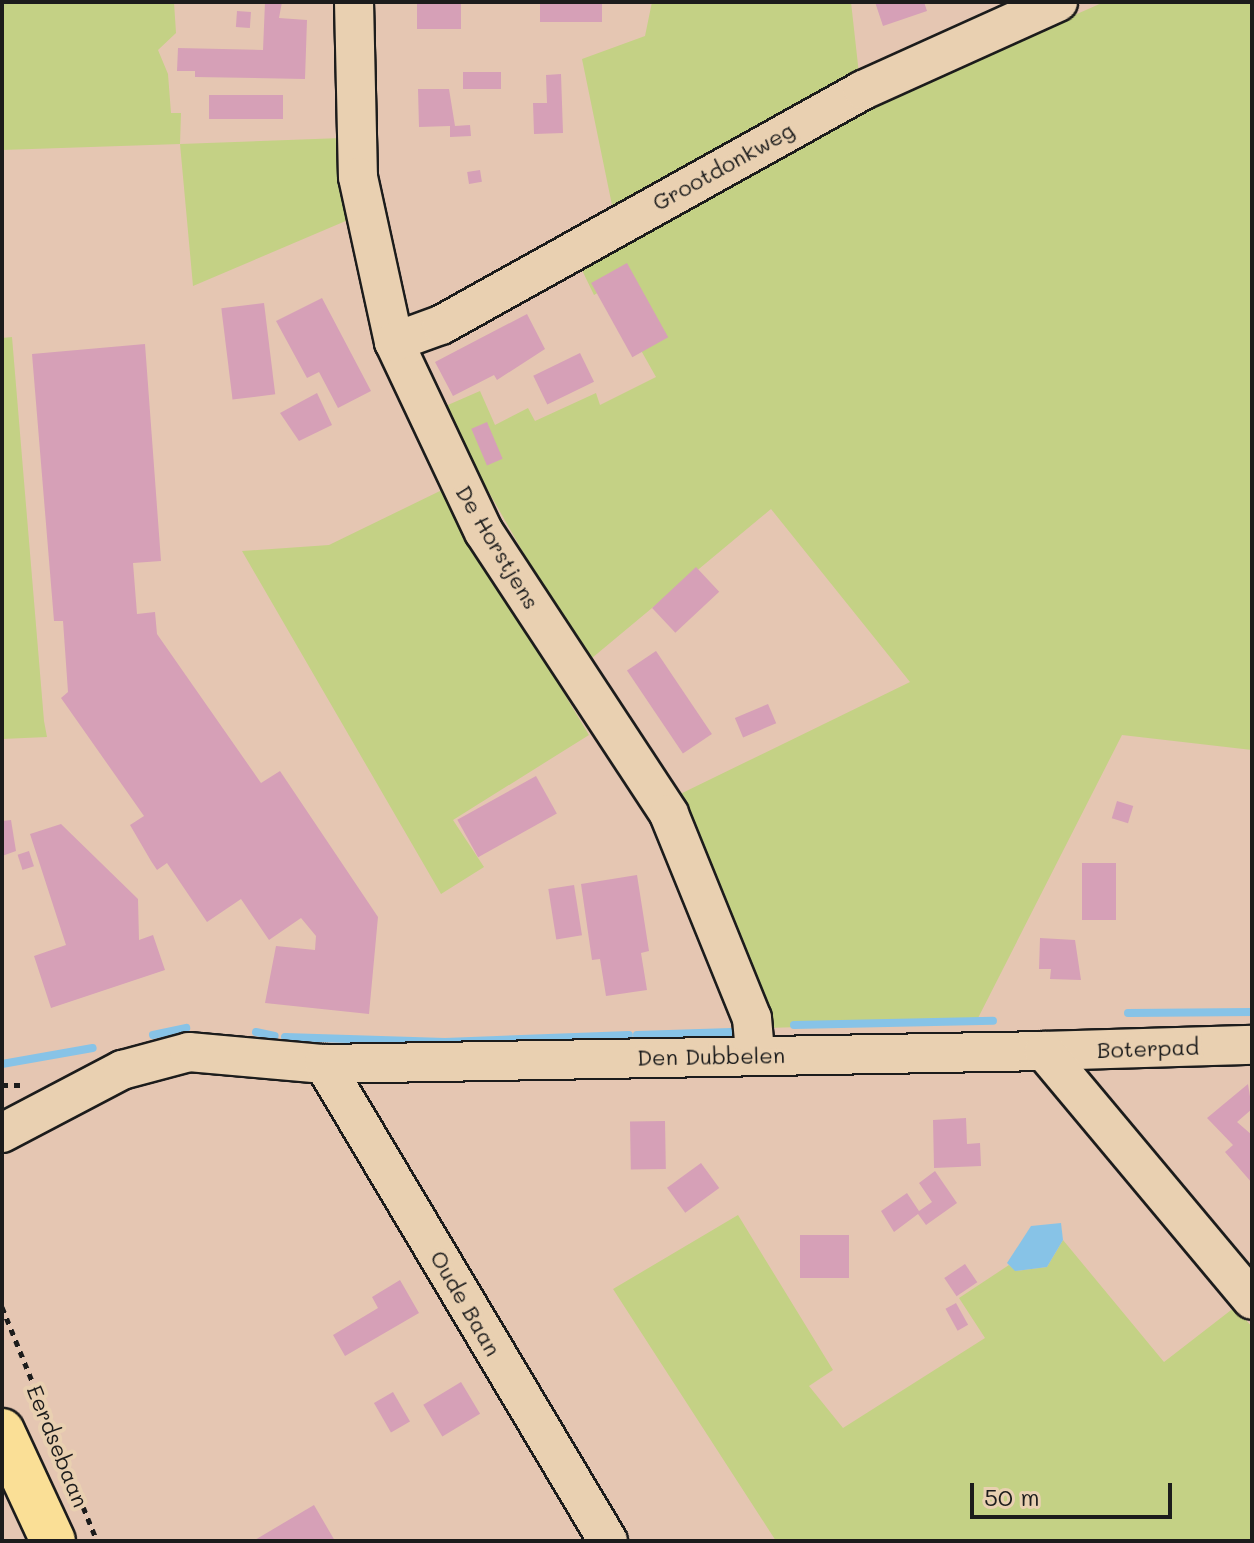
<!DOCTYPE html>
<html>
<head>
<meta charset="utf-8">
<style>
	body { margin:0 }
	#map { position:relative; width:1254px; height:1543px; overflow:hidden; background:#e5c6b2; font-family:Mali,sans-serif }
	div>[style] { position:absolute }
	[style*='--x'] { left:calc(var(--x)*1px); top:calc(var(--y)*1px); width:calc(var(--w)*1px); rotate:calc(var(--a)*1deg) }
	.green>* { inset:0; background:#c4d185 }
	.water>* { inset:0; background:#87c3e7 }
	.stream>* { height:8px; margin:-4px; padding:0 4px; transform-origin:4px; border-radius:4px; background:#87c3e7 }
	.building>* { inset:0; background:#d6a0b7; transform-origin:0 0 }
	.path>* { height:5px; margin-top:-2.5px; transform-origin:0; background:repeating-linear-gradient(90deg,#1c1c1c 0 6px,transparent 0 12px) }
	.roads { filter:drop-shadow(2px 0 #1c1c1c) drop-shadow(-2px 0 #1c1c1c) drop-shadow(0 2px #1c1c1c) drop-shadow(0 -2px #1c1c1c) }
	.minor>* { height:38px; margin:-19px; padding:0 19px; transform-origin:19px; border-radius:19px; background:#e9d0b1 }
	.major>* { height:44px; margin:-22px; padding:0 22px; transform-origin:22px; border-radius:22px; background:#fadf96 }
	span { translate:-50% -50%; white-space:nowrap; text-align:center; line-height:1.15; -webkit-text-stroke:8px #e9d0b1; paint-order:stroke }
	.street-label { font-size:22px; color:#1c1c1c }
	.frame { position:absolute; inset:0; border:4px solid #1c1c1c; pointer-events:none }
	.scale { position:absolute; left:970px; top:1483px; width:202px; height:36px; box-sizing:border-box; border:4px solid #1c1c1c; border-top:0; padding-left:10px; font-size:24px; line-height:28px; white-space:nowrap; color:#1c1c1c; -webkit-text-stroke:6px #e9d0b1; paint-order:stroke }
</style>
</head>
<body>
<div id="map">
	<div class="green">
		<i style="clip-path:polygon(2px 2px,174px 2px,176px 33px,158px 50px,168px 74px,171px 113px,181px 113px,180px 144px,342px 138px,348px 220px,193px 286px,180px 144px,2px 150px)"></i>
		<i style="clip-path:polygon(652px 2px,851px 2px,859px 74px,613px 210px,582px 59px,645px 36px)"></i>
		<i style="clip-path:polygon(1104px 2px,1252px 2px,1252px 750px,1122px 735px,976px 1022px,766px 1028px,672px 798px,910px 682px,771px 509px,586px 663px,441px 408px,480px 391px,495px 425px,528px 408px,535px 421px,596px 393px,600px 405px,656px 377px,634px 338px,618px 281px,594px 295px,580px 266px,854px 113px)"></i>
		<i style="clip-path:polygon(12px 337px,44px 721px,47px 737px,2px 739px,2px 338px)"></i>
		<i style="clip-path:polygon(442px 490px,589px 735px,453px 820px,484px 867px,441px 894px,242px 551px,329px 545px)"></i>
		<i style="clip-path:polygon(738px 1215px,833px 1370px,809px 1386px,843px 1428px,985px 1338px,959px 1298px,1009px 1265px,1016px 1271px,1047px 1267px,1063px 1240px,1164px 1362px,1235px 1307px,1252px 1327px,1252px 1541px,776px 1541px,613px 1289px)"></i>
	</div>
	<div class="water">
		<i style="clip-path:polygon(1061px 1223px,1063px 1240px,1047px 1267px,1015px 1271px,1007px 1263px,1031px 1226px)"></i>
	</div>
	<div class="stream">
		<i style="--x:1128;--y:1013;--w:124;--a:-0.5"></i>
		<i style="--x:794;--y:1025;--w:199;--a:-1.2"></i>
		<i style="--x:256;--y:1032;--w:19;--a:12"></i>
		<i style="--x:153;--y:1035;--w:34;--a:-12"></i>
		<i style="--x:637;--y:1035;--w:94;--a:-1.8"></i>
		<i style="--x:285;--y:1037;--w:160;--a:1.8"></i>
		<i style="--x:445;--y:1042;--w:184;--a:-2.2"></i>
		<i style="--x:2;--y:1064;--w:92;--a:-10"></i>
	</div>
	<div class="building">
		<i style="clip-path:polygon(265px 2px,282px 2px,279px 18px,307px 20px,305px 79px,195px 77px,195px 71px,177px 71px,178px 48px,263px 50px)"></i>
		<i style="left:417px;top:2px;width:44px;height:27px"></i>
		<i style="left:540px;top:2px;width:62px;height:20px"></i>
		<i style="clip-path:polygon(875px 2px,924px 2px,927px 11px,883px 26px)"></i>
		<i style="left:237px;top:11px;width:14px;height:16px;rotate:4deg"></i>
		<i style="left:501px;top:72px;width:17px;height:38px;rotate:90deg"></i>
		<i style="clip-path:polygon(561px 74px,563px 133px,534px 134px,533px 103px,547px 103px,546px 75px)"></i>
		<i style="clip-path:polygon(418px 89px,449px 89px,455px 126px,470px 125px,471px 136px,450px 137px,450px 126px,419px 127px)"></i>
		<i style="left:283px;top:95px;width:24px;height:74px;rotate:90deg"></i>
		<i style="left:480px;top:170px;width:12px;height:13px;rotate:81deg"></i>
		<i style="left:627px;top:263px;width:85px;height:41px;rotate:61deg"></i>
		<i style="clip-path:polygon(322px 298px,371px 391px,338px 408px,319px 372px,307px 378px,276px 321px)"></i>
		<i style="left:264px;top:303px;width:92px;height:43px;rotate:83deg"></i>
		<i style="clip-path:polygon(527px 314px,545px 349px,497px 380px,494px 375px,453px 396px,435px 362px)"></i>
		<i style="clip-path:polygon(145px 344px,161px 561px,133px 563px,137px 614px,155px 612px,157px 634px,261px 783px,280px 771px,378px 917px,369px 1014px,265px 1003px,276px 946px,315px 950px,316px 936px,301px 918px,269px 940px,241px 899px,207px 922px,167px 863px,157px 870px,151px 861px,130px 825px,144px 816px,61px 698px,68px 692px,63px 621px,54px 621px,32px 354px)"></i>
		<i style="left:580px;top:353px;width:32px;height:52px;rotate:64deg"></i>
		<i style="clip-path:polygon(317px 393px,332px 425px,299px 441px,280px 413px)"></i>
		<i style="left:487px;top:422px;width:40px;height:17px;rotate:67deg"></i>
		<i style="left:696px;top:567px;width:34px;height:60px;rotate:47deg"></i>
		<i style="left:656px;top:651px;width:100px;height:35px;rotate:56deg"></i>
		<i style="left:768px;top:704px;width:21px;height:36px;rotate:67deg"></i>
		<i style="left:536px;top:776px;width:43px;height:90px;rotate:61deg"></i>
		<i style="left:1117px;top:801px;width:17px;height:18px;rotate:17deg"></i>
		<i style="clip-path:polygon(11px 820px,16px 851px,2px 856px,2px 821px)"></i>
		<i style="clip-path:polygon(61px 824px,138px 899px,139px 940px,153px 935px,165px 970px,51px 1008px,34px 956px,66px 945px,30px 834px)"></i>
		<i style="left:29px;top:851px;width:16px;height:12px;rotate:72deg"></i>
		<i style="left:1116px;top:863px;width:57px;height:34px;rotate:90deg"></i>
		<i style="clip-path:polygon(637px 875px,649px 951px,641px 953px,647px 990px,606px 996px,600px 959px,592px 960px,581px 884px)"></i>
		<i style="left:574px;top:885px;width:51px;height:26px;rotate:81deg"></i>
		<i style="clip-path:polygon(1040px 938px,1075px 940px,1081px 980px,1050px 979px,1051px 969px,1039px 969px)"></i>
		<i style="clip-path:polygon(1248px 1084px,1252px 1109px,1237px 1122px,1252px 1135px,1252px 1183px,1225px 1152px,1233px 1145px,1207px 1118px)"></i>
		<i style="clip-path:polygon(966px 1118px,967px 1144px,980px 1143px,981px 1166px,934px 1168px,933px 1120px)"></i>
		<i style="left:665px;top:1121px;width:48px;height:35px;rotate:89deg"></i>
		<i style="left:701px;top:1163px;width:31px;height:42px;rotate:54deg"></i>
		<i style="clip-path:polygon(935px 1171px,957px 1203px,926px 1225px,918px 1214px,894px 1232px,881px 1211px,907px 1193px,919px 1211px,932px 1202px,919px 1183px)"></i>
		<i style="left:800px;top:1235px;width:49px;height:43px"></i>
		<i style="left:965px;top:1264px;width:22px;height:25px;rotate:56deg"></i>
		<i style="clip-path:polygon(400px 1280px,419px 1313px,345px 1356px,333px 1335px,378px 1308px,372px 1297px)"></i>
		<i style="left:956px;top:1303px;width:25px;height:12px;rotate:61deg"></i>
		<i style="left:461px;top:1382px;width:37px;height:44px;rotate:59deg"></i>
		<i style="left:393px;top:1392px;width:34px;height:22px;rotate:60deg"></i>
		<i style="clip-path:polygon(314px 1505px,335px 1541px,253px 1541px)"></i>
	</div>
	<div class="path">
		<i style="--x:2;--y:1085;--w:20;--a:0"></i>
		<i style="--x:2;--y:1307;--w:253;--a:67.9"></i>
	</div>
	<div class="roads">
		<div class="minor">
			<i style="--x:354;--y:2;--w:175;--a:88.7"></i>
			<i style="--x:358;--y:177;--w:169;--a:77.7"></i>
			<i style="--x:394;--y:342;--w:210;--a:64.7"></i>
			<i style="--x:484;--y:532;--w:337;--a:56.7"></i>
			<i style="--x:669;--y:814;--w:220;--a:67.9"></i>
			<i style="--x:752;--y:1018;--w:37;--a:85"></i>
			<i style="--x:394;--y:342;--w:50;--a:-19.9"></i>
			<i style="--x:441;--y:325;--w:483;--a:-29.1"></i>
			<i style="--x:863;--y:90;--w:214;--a:-24.3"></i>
			<i style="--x:1044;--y:1051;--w:208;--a:-1.7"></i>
			<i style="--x:324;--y:1064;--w:555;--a:59.23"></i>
			<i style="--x:2;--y:1133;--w:136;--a:-27.7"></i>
			<i style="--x:122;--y:1070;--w:69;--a:-15"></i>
			<i style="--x:189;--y:1052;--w:136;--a:5.1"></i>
			<i style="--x:324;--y:1064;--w:720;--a:-1.03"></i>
			<i style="--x:1044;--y:1051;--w:324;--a:50.1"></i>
		</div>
		<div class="major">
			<i style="--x:2;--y:1431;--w:121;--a:65.1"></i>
		</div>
	</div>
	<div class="street-label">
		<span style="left:723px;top:166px;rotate:-29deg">Grootdonkweg</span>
		<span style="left:498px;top:547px;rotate:59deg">De Horstjens</span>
		<span style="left:1148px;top:1048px;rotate:-2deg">Boterpad</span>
		<span style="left:711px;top:1056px;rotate:-1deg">Den Dubbelen</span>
		<span style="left:466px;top:1303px;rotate:60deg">Oude Baan</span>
		<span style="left:58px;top:1446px;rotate:68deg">Eerdsebaan</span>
	</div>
	<div class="frame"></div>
	<div class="scale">50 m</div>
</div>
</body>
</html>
